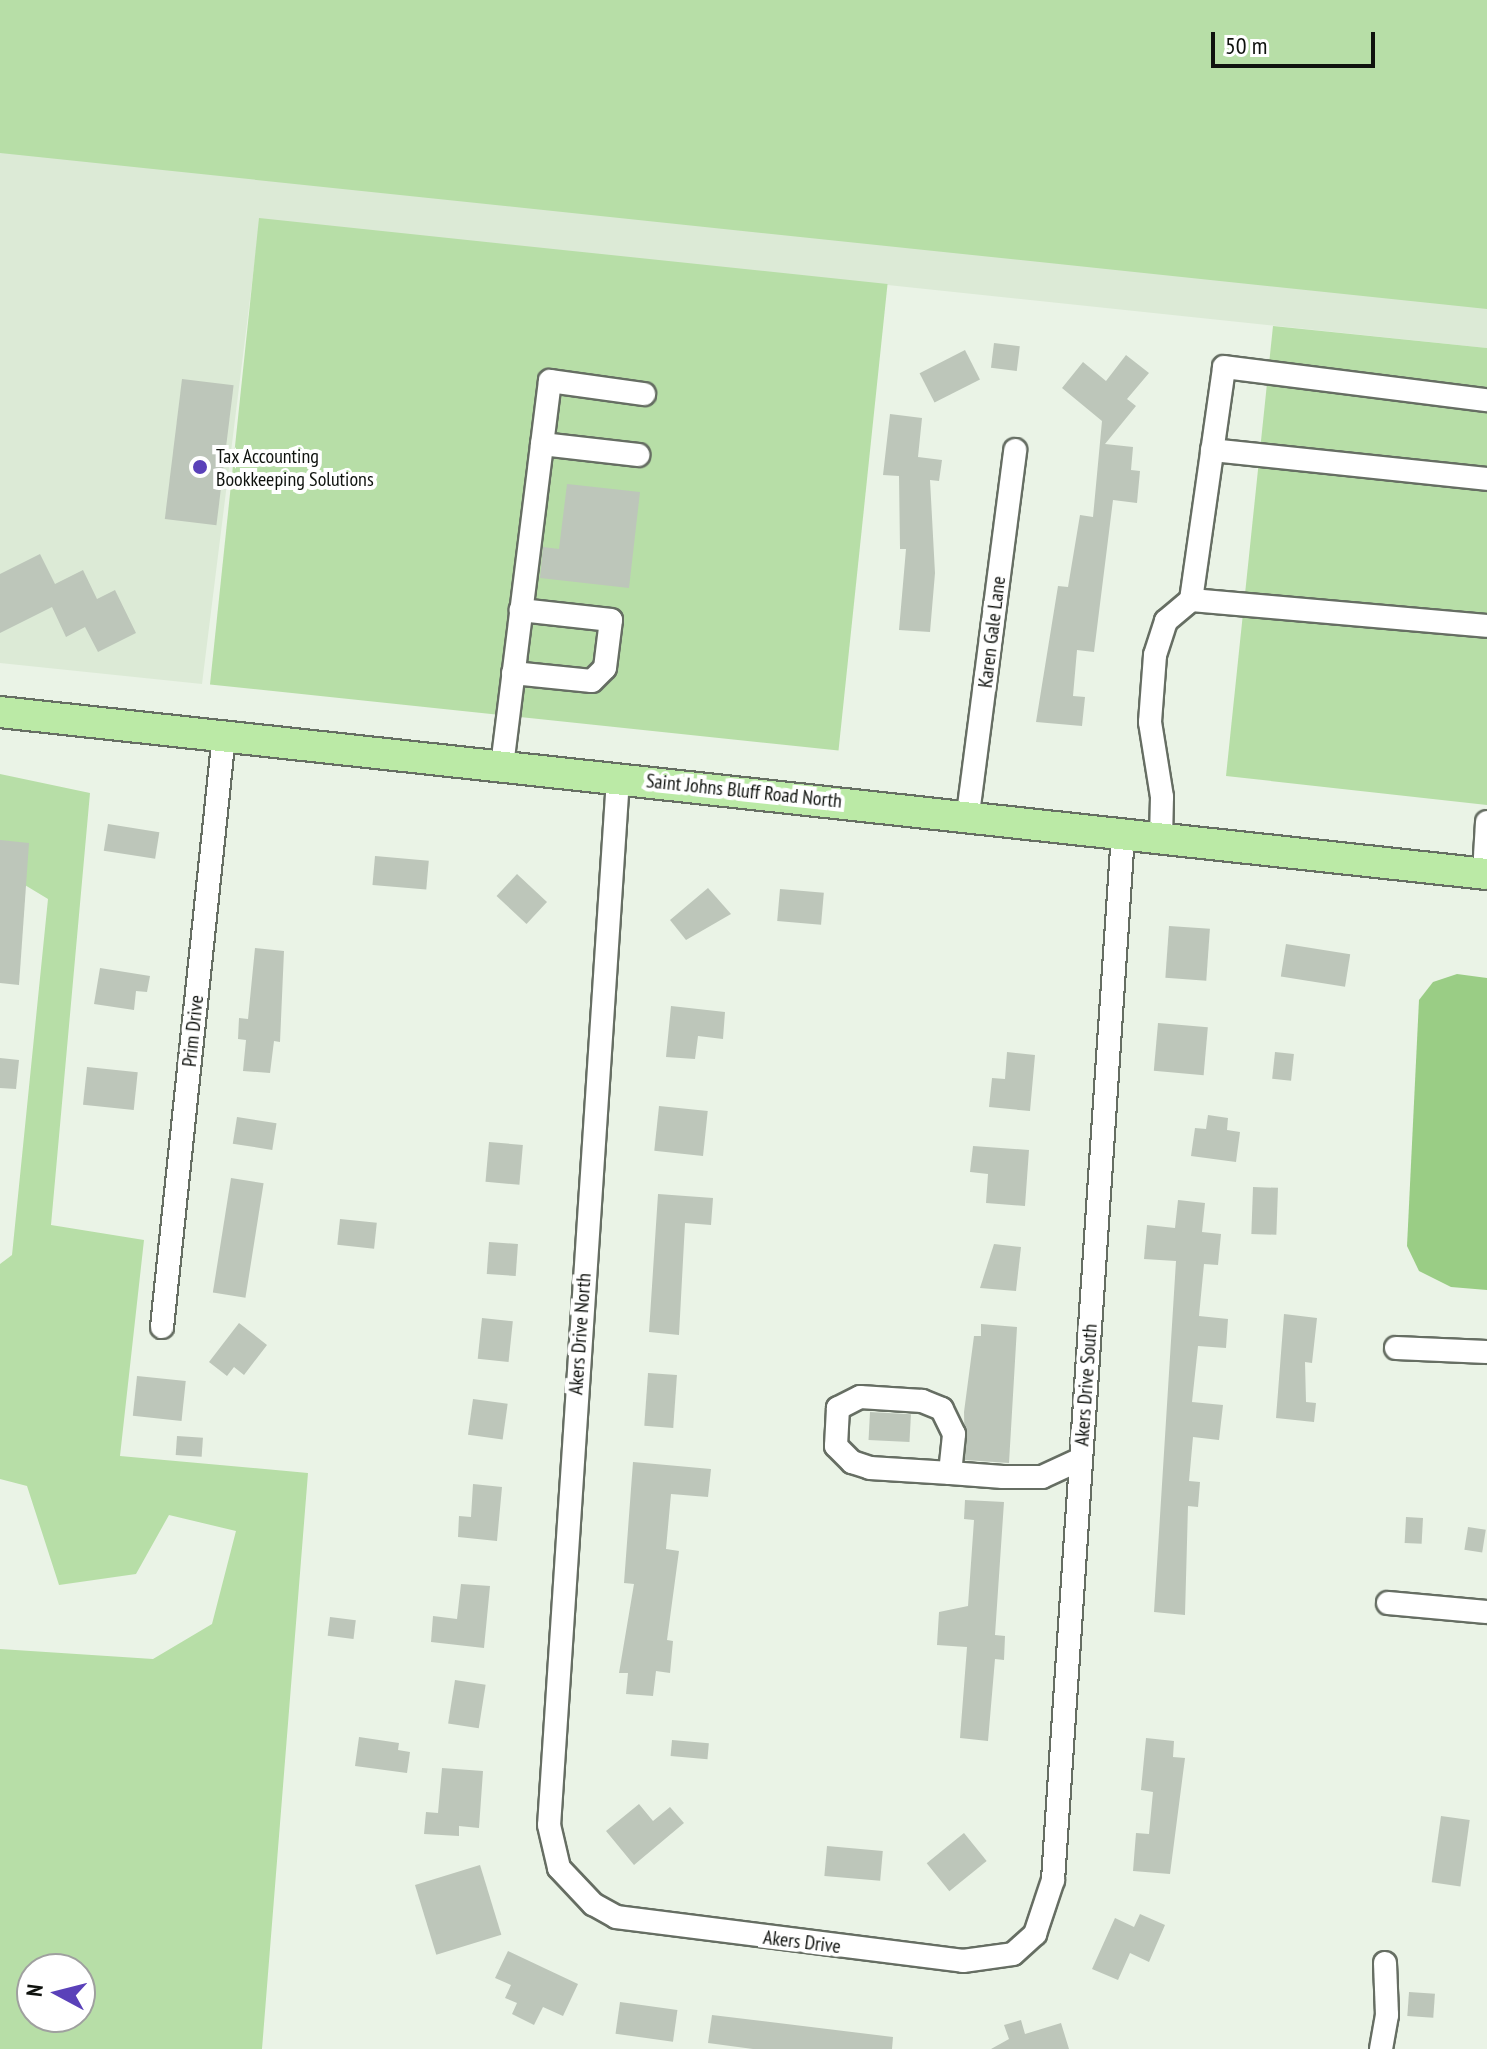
<!DOCTYPE html>
<html>
<head>
<meta charset="utf-8">
<style>
	body { margin:0 }
	#map { position:relative; width:1487px; height:2049px; overflow:hidden; background:#eaf3e6; font-family:"PT Sans Narrow",sans-serif }
	div>[style] { position:absolute }
	[style*='--x'] { left:calc(var(--x)*1px); top:calc(var(--y)*1px); width:calc(var(--w)*1px); rotate:calc(var(--a)*1deg) }
	.built>* { inset:0; background:#dcead6 }
	.green>* { inset:0; background:#b7dea7; transform-origin:0 0 }
	.water>* { inset:0; background:#9acd85 }
	.building>* { inset:0; background:#bdc6ba; transform-origin:0 0 }
	.roads { filter:drop-shadow(2px 0 #666e63) drop-shadow(-2px 0 #666e63) drop-shadow(0 2px #666e63) drop-shadow(0 -2px #666e63) }
	.minor>* { height:22px; margin:-11px; padding:0 11px; transform-origin:11px; border-radius:11px; background:#fff }
	.major>* { height:30px; margin:-15px; padding:0 15px; transform-origin:15px; border-radius:15px; background:#bbeaa6 }
	.dots>* { width:22px; height:22px; translate:-50% -50%; box-sizing:border-box; border:4px solid #fff; border-radius:50% }
	span { translate:-50% -50%; white-space:nowrap; text-align:center; line-height:1.15; -webkit-text-stroke:8px #fff; paint-order:stroke }
	.poi-label { font-size:20px; color:#0f120e }
	.left { translate:0 -50%; text-align:left }
	.street-label { font-size:20px; color:#0f120e }
	.north { position:absolute; left:16px; top:1953px; width:80px; height:80px; box-sizing:border-box; background:#fff; border:2px solid #9fa09f; border-radius:50%; rotate:277deg; font-size:22px; font-weight:700; line-height:32px; text-align:center; color:#0f120e }
	.north::after { content:''; display:block; margin:auto; width:28px; height:36px; background:#5a41b9; clip-path:polygon(50% 0,100% 100%,50% 72%,0 100%) }
	.scale { position:absolute; left:1211px; top:32px; width:164px; height:36px; box-sizing:border-box; border:4px solid #0f120e; border-top:0; padding-left:10px; font-size:24px; line-height:28px; white-space:nowrap; color:#0f120e; -webkit-text-stroke:6px #fff; paint-order:stroke }
</style>
</head>
<body>
<div id="map">
	<div class="built">
		<i style="clip-path:polygon(0 0,1487px 0,1487px 348px,260px 219px,202px 684px,0 663px)"></i>
	</div>
	<div class="green">
		<i style="clip-path:polygon(0 0,1487px 0,1487px 309px,0 153px)"></i>
		<i style="left:259px;top:218px;width:632px;height:469px;rotate:6deg"></i>
		<i style="clip-path:polygon(1273px 326px,1487px 348px,1487px 805px,1226px 776px)"></i>
		<i style="clip-path:polygon(evenodd,0 774px,90px 793px,51px 1225px,144px 1240px,120px 1456px,308px 1473px,262px 2049px,0 2049px,0 1649px,153px 1659px,212px 1624px,236px 1531px,169px 1515px,136px 1574px,59px 1585px,27px 1486px,0 1479px,0 1264px,12px 1255px,48px 899px,0 870px,0 774px,32px 1969px,80px 1969px,80px 2017px,32px 2017px,32px 1969px)"></i>
	</div>
	<div class="water">
		<i style="clip-path:polygon(1457px 974px,1487px 978px,1487px 1290px,1451px 1287px,1419px 1271px,1407px 1246px,1419px 1000px,1433px 982px)"></i>
	</div>
	<div class="building">
		<i style="left:994px;top:343px;width:26px;height:25px;rotate:7deg"></i>
		<i style="left:965px;top:350px;width:33px;height:51px;rotate:63deg"></i>
		<i style="clip-path:polygon(1126px 355px,1149px 373px,1127px 399px,1136px 406px,1105px 444px,1133px 447px,1131px 470px,1140px 471px,1137px 503px,1113px 500px,1094px 652px,1077px 650px,1073px 696px,1085px 697px,1082px 726px,1036px 722px,1058px 586px,1068px 587px,1080px 515px,1093px 517px,1102px 421px,1062px 388px,1083px 362px,1106px 381px)"></i>
		<i style="left:182px;top:379px;width:52px;height:141px;rotate:7deg"></i>
		<i style="clip-path:polygon(890px 414px,922px 418px,918px 457px,942px 460px,939px 481px,930px 480px,935px 573px,930px 632px,899px 630px,906px 549px,900px 549px,899px 476px,883px 475px)"></i>
		<i style="clip-path:polygon(567px 484px,640px 492px,629px 588px,540px 578px,543px 547px,559px 549px)"></i>
		<i style="clip-path:polygon(40px 554px,55px 584px,83px 570px,97px 599px,115px 590px,136px 633px,98px 652px,85px 627px,66px 637px,52px 607px,0 633px,0 574px)"></i>
		<i style="left:108px;top:824px;width:52px;height:27px;rotate:9deg"></i>
		<i style="clip-path:polygon(0 840px,29px 843px,19px 985px,0 983px)"></i>
		<i style="left:375px;top:856px;width:54px;height:29px;rotate:5deg"></i>
		<i style="left:517px;top:874px;width:41px;height:30px;rotate:43deg"></i>
		<i style="clip-path:polygon(708px 888px,731px 914px,686px 940px,670px 920px)"></i>
		<i style="left:780px;top:889px;width:44px;height:32px;rotate:5deg"></i>
		<i style="left:1169px;top:926px;width:41px;height:52px;rotate:4deg"></i>
		<i style="left:1286px;top:944px;width:65px;height:33px;rotate:9deg"></i>
		<i style="clip-path:polygon(255px 948px,284px 951px,280px 1042px,274px 1041px,270px 1073px,243px 1071px,246px 1040px,238px 1039px,239px 1018px,248px 1019px)"></i>
		<i style="clip-path:polygon(100px 968px,150px 976px,147px 992px,136px 991px,134px 1010px,94px 1004px)"></i>
		<i style="clip-path:polygon(671px 1006px,725px 1012px,723px 1039px,698px 1036px,695px 1059px,666px 1057px)"></i>
		<i style="left:1158px;top:1023px;width:50px;height:48px;rotate:5deg"></i>
		<i style="clip-path:polygon(1007px 1052px,1035px 1055px,1030px 1111px,989px 1107px,992px 1078px,1005px 1079px)"></i>
		<i style="left:1275px;top:1052px;width:19px;height:27px;rotate:6deg"></i>
		<i style="clip-path:polygon(0 1058px,19px 1060px,16px 1089px,0 1088px)"></i>
		<i style="left:87px;top:1067px;width:51px;height:38px;rotate:6deg"></i>
		<i style="left:659px;top:1106px;width:49px;height:45px;rotate:6deg"></i>
		<i style="clip-path:polygon(1208px 1115px,1228px 1118px,1227px 1130px,1240px 1132px,1236px 1162px,1191px 1156px,1195px 1128px,1206px 1129px)"></i>
		<i style="left:237px;top:1117px;width:40px;height:27px;rotate:9deg"></i>
		<i style="left:489px;top:1142px;width:34px;height:40px;rotate:5deg"></i>
		<i style="clip-path:polygon(973px 1146px,1029px 1150px,1025px 1206px,986px 1203px,988px 1174px,970px 1172px)"></i>
		<i style="left:231px;top:1178px;width:33px;height:116px;rotate:9deg"></i>
		<i style="left:1253px;top:1187px;width:25px;height:47px;rotate:2deg"></i>
		<i style="clip-path:polygon(658px 1194px,713px 1198px,711px 1225px,685px 1223px,679px 1335px,649px 1332px)"></i>
		<i style="clip-path:polygon(1178px 1200px,1205px 1203px,1202px 1232px,1221px 1234px,1218px 1265px,1204px 1264px,1199px 1316px,1228px 1319px,1226px 1348px,1198px 1346px,1192px 1402px,1223px 1405px,1219px 1440px,1193px 1437px,1189px 1481px,1200px 1482px,1198px 1507px,1188px 1506px,1185px 1615px,1154px 1612px,1176px 1261px,1144px 1259px,1147px 1225px,1175px 1228px)"></i>
		<i style="left:340px;top:1219px;width:37px;height:26px;rotate:6deg"></i>
		<i style="left:489px;top:1242px;width:29px;height:32px;rotate:4deg"></i>
		<i style="clip-path:polygon(994px 1244px,1021px 1247px,1016px 1291px,980px 1288px)"></i>
		<i style="clip-path:polygon(1284px 1314px,1317px 1318px,1312px 1363px,1305px 1362px,1306px 1402px,1316px 1403px,1314px 1422px,1276px 1418px)"></i>
		<i style="left:482px;top:1318px;width:31px;height:41px;rotate:6deg"></i>
		<i style="clip-path:polygon(239px 1323px,267px 1345px,244px 1375px,234px 1367px,227px 1376px,209px 1362px)"></i>
		<i style="clip-path:polygon(981px 1324px,1017px 1327px,1009px 1463px,965px 1460px,964px 1412px,974px 1336px,981px 1336px)"></i>
		<i style="left:648px;top:1373px;width:29px;height:53px;rotate:4deg"></i>
		<i style="left:137px;top:1376px;width:49px;height:40px;rotate:6deg"></i>
		<i style="left:473px;top:1399px;width:35px;height:36px;rotate:8deg"></i>
		<i style="left:870px;top:1412px;width:41px;height:28px;rotate:3deg"></i>
		<i style="left:177px;top:1436px;width:26px;height:19px;rotate:4deg"></i>
		<i style="clip-path:polygon(633px 1462px,711px 1469px,708px 1497px,671px 1494px,666px 1549px,679px 1551px,667px 1640px,673px 1641px,670px 1673px,656px 1671px,653px 1696px,626px 1694px,628px 1673px,619px 1673px,634px 1584px,624px 1583px)"></i>
		<i style="clip-path:polygon(473px 1484px,502px 1487px,497px 1541px,458px 1537px,459px 1516px,471px 1517px)"></i>
		<i style="clip-path:polygon(965px 1500px,1004px 1502px,995px 1635px,1005px 1636px,1004px 1660px,995px 1659px,988px 1741px,960px 1738px,967px 1647px,937px 1645px,939px 1612px,968px 1606px,974px 1520px,964px 1519px)"></i>
		<i style="left:1406px;top:1517px;width:17px;height:26px;rotate:3deg"></i>
		<i style="left:1468px;top:1527px;width:18px;height:23px;rotate:9deg"></i>
		<i style="clip-path:polygon(461px 1584px,490px 1586px,484px 1648px,431px 1642px,433px 1616px,457px 1619px)"></i>
		<i style="left:330px;top:1617px;width:26px;height:19px;rotate:7deg"></i>
		<i style="left:455px;top:1680px;width:31px;height:44px;rotate:9deg"></i>
		<i style="clip-path:polygon(359px 1737px,399px 1743px,398px 1750px,410px 1752px,407px 1773px,355px 1766px)"></i>
		<i style="clip-path:polygon(1146px 1738px,1174px 1741px,1173px 1757px,1185px 1758px,1170px 1874px,1133px 1871px,1136px 1833px,1149px 1834px,1153px 1792px,1141px 1790px)"></i>
		<i style="left:672px;top:1740px;width:37px;height:16px;rotate:5deg"></i>
		<i style="clip-path:polygon(442px 1768px,483px 1771px,479px 1828px,459px 1826px,459px 1836px,424px 1834px,426px 1812px,438px 1813px)"></i>
		<i style="clip-path:polygon(639px 1804px,653px 1821px,670px 1807px,684px 1823px,634px 1865px,606px 1831px)"></i>
		<i style="left:1441px;top:1816px;width:29px;height:67px;rotate:8deg"></i>
		<i style="left:964px;top:1833px;width:36px;height:48px;rotate:51deg"></i>
		<i style="left:827px;top:1846px;width:56px;height:30px;rotate:5deg"></i>
		<i style="left:480px;top:1865px;width:73px;height:68px;rotate:73deg"></i>
		<i style="clip-path:polygon(1140px 1914px,1165px 1925px,1149px 1962px,1130px 1953px,1118px 1980px,1092px 1969px,1115px 1918px,1134px 1927px)"></i>
		<i style="clip-path:polygon(508px 1951px,578px 1984px,563px 2016px,543px 2007px,534px 2025px,512px 2014px,517px 2003px,505px 1998px,511px 1985px,495px 1978px)"></i>
		<i style="left:1409px;top:1992px;width:26px;height:24px;rotate:4deg"></i>
		<i style="left:620px;top:2002px;width:58px;height:32px;rotate:8deg"></i>
		<i style="clip-path:polygon(712px 2015px,893px 2037px,892px 2049px,753px 2049px,708px 2043px)"></i>
		<i style="clip-path:polygon(1021px 2020px,1025px 2034px,1061px 2023px,1069px 2049px,991px 2049px,1009px 2039px,1004px 2025px)"></i>
	</div>
	<div class="roads">
		<div class="minor">
			<i style="--x:542;--y:444;--w:97;--a:6.5"></i>
			<i style="--x:1212;--y:450;--w:277;--a:6"></i>
			<i style="--x:1191;--y:600;--w:235;--a:-81.9"></i>
			<i style="--x:1224;--y:367;--w:265;--a:7.2"></i>
			<i style="--x:513;--y:673;--w:79;--a:5.8"></i>
			<i style="--x:592;--y:681;--w:18;--a:-45"></i>
			<i style="--x:605;--y:668;--w:48;--a:-82.9"></i>
			<i style="--x:611;--y:620;--w:91;--a:-173.7"></i>
			<i style="--x:502;--y:766;--w:388;--a:-82.9"></i>
			<i style="--x:550;--y:381;--w:95;--a:7.9"></i>
			<i style="--x:618;--y:779;--w:1048;--a:93.77"></i>
			<i style="--x:549;--y:1825;--w:44;--a:76.9"></i>
			<i style="--x:559;--y:1868;--w:50;--a:46.6"></i>
			<i style="--x:593;--y:1904;--w:26;--a:29"></i>
			<i style="--x:616;--y:1917;--w:350;--a:7.2"></i>
			<i style="--x:963;--y:1961;--w:50;--a:-8"></i>
			<i style="--x:1013;--y:1954;--w:30;--a:-42"></i>
			<i style="--x:1035;--y:1934;--w:57;--a:-71.6"></i>
			<i style="--x:1053;--y:1880;--w:1048;--a:-86.17"></i>
			<i style="--x:968;--y:814;--w:367;--a:-82.6"></i>
			<i style="--x:1161;--y:838;--w:41;--a:-88.6"></i>
			<i style="--x:1162;--y:797;--w:76;--a:-99.1"></i>
			<i style="--x:1150;--y:722;--w:67;--a:-85.7"></i>
			<i style="--x:1155;--y:655;--w:36;--a:-72"></i>
			<i style="--x:1166;--y:621;--w:33;--a:-40"></i>
			<i style="--x:1191;--y:600;--w:297;--a:5"></i>
			<i style="--x:1484;--y:873;--w:51;--a:-86.6"></i>
			<i style="--x:162;--y:1327;--w:595;--a:-84.02"></i>
			<i style="--x:1396;--y:1348;--w:91;--a:2.5"></i>
			<i style="--x:950;--y:1473;--w:39;--a:-84"></i>
			<i style="--x:954;--y:1434;--w:28;--a:-116"></i>
			<i style="--x:942;--y:1409;--w:22;--a:-158"></i>
			<i style="--x:922;--y:1401;--w:62;--a:-176.3"></i>
			<i style="--x:860;--y:1397;--w:25;--a:153"></i>
			<i style="--x:838;--y:1408;--w:38;--a:93"></i>
			<i style="--x:836;--y:1446;--w:23;--a:45"></i>
			<i style="--x:852;--y:1462;--w:19;--a:18"></i>
			<i style="--x:870;--y:1468;--w:80;--a:3.6"></i>
			<i style="--x:950;--y:1473;--w:53;--a:4.3"></i>
			<i style="--x:1003;--y:1477;--w:39;--a:0"></i>
			<i style="--x:1042;--y:1477;--w:43;--a:-24.8"></i>
			<i style="--x:1388;--y:1603;--w:99;--a:5.2"></i>
			<i style="--x:1381;--y:2049;--w:35;--a:-80"></i>
			<i style="--x:1387;--y:2015;--w:52;--a:-92.2"></i>
		</div>
		<div class="major">
			<i style="--x:0;--y:712;--w:1496;--a:6.22"></i>
		</div>
	</div>
	<div class="dots">
		<i style="left:200px;top:467px;background:#5a41b9"></i>
	</div>
	<div class="poi-label">
		<span class="left" style="left:216px;top:468px">Tax Accounting<br>Bookkeeping Solutions</span>
	</div>
	<div class="street-label">
		<span style="left:992px;top:632px;rotate:-83deg">Karen Gale Lane</span>
		<span style="left:744px;top:791px;rotate:6deg">Saint Johns Bluff Road North</span>
		<span style="left:193px;top:1031px;rotate:-84deg">Prim Drive</span>
		<span style="left:580px;top:1334px;rotate:-86deg">Akers Drive North</span>
		<span style="left:1086px;top:1385px;rotate:-86deg">Akers Drive South</span>
		<span style="left:802px;top:1942px;rotate:7deg">Akers Drive</span>
	</div>
	<div class="north">N</div>
	<div class="scale">50 m</div>
</div>
</body>
</html>
